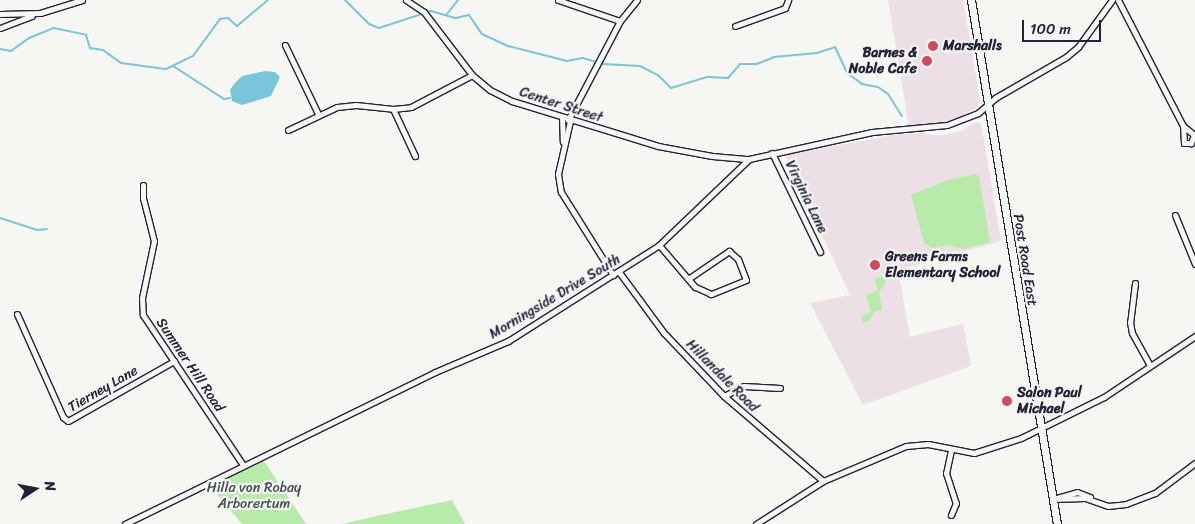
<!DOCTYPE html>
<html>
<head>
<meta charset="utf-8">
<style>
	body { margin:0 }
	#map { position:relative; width:1195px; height:524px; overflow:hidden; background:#f6f6f2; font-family:Sriracha,sans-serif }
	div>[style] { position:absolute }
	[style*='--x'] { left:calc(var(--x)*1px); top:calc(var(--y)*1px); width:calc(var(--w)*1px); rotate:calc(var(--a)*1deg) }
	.built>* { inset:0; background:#ecdfe6 }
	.green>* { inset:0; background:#b8eaaa }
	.water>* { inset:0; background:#79c5d9 }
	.stream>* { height:2px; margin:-1px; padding:0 1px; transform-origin:1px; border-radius:1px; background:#79c5d9 }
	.roads { filter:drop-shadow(1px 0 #22223b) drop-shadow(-1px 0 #22223b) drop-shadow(0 1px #22223b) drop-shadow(0 -1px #22223b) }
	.minor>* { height:5px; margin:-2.5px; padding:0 2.5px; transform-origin:2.5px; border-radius:2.5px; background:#f6f6f2 }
	.major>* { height:7px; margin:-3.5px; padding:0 3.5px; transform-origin:3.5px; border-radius:3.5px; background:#f6f6f2 }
	.dots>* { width:14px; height:14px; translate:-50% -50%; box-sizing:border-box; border:2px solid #f6f6f2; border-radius:50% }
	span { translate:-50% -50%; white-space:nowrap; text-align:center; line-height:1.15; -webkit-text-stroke:4.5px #f6f6f2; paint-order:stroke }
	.poi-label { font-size:14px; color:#22223b; font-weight:700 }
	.left { translate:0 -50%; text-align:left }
	.right { translate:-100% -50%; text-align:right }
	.street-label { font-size:14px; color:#22223b }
	.park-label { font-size:14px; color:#485457 }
	.north { position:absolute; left:10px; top:464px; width:50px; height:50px; -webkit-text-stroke:4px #f6f6f2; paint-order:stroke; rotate:79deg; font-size:14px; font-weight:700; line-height:20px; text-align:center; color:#22223b }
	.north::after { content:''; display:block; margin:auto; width:18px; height:22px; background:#22223b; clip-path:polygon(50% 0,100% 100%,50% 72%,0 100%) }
	.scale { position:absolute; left:1022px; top:20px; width:79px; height:22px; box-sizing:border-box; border:2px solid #22223b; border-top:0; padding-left:6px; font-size:15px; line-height:18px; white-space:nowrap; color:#22223b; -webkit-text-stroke:4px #f6f6f2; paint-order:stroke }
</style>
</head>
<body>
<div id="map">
	<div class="built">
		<i style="clip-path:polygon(888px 0,963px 0,980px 101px,977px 108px,954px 120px,909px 127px)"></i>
		<i style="clip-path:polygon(975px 123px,981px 123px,1001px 241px,898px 270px,910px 337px,963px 324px,971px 366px,863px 405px,810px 303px,850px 295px,785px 155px,894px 135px,922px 133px,939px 136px,962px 131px)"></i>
	</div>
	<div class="green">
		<i style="clip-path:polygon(976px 174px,979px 177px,990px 242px,964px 249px,947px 245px,932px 248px,924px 243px,911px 195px,948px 180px)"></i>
		<i style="clip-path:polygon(884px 275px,886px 283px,879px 291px,882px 310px,874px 312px,870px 320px,863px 323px,861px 316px,871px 312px,866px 295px,878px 290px,875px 279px)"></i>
		<i style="clip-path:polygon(264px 461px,306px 524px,242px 524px,210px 486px)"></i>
		<i style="clip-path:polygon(452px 500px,465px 524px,342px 524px,377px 516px)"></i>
	</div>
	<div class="water">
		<i style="clip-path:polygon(265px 71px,275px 72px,280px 77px,271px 96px,242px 105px,232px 101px,230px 90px,234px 84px,242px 76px)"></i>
	</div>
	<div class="stream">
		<i style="--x:345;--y:0;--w:34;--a:45"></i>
		<i style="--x:369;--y:24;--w:11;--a:22"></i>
		<i style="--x:379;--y:28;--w:55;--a:-18.1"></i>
		<i style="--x:431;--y:11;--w:26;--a:16"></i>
		<i style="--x:456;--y:18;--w:13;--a:-13"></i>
		<i style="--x:469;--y:15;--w:23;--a:56"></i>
		<i style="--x:482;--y:34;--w:29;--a:25"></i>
		<i style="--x:508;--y:46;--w:61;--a:14.3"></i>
		<i style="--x:567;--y:61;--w:16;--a:-11"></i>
		<i style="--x:583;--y:58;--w:21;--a:17"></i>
		<i style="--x:603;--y:64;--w:37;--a:3"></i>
		<i style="--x:640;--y:66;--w:20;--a:27"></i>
		<i style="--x:658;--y:75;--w:18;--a:45"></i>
		<i style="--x:671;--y:88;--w:39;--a:-17"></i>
		<i style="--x:708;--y:77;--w:20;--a:3"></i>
		<i style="--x:728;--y:78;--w:18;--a:-49"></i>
		<i style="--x:740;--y:64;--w:17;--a:0"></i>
		<i style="--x:757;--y:64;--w:18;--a:-22"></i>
		<i style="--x:774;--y:57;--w:43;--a:-5.3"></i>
		<i style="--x:817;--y:53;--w:19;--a:-18"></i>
		<i style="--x:835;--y:47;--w:29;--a:65"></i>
		<i style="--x:847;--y:73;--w:19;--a:36"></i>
		<i style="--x:862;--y:84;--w:16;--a:11"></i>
		<i style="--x:878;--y:87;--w:12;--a:35"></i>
		<i style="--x:888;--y:94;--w:26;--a:58"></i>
		<i style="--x:447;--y:14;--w:18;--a:-52"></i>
		<i style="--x:0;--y:49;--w:11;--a:10"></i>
		<i style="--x:11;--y:51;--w:22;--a:-36"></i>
		<i style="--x:29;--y:38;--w:27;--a:-22"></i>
		<i style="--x:54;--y:28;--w:33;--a:12"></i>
		<i style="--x:86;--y:35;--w:14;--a:73"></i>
		<i style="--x:90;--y:48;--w:13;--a:9"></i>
		<i style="--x:103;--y:50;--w:22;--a:36"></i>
		<i style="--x:121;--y:63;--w:45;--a:7.6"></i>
		<i style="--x:166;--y:69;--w:30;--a:-26"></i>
		<i style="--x:193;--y:56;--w:46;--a:-53.9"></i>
		<i style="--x:220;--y:19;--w:8;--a:-7"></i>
		<i style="--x:228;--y:18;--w:12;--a:42"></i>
		<i style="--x:237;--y:26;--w:40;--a:-40"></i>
		<i style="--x:173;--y:66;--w:61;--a:32.9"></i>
		<i style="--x:224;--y:99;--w:6;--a:-9"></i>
		<i style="--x:0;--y:218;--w:39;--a:18"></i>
		<i style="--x:37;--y:230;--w:10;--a:-6"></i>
	</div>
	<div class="roads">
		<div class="minor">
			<i style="--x:406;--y:0;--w:22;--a:34"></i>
			<i style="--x:424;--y:12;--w:79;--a:52.7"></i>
			<i style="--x:472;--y:75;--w:23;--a:40"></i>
			<i style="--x:490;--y:90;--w:25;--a:27"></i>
			<i style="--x:512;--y:101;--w:153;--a:17.1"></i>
			<i style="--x:658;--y:146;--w:55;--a:10.5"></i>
			<i style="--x:712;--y:156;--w:37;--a:5"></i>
			<i style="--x:558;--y:0;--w:65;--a:18.7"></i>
			<i style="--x:1118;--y:0;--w:142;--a:62.7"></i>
			<i style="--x:1183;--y:126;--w:14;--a:39"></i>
			<i style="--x:1194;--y:135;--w:9;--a:111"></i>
			<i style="--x:1191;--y:143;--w:7;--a:180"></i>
			<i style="--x:1184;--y:143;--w:17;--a:-93"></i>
			<i style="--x:0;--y:14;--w:40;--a:-1.4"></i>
			<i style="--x:40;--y:13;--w:44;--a:-17.2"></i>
			<i style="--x:735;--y:26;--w:53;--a:-19.8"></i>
			<i style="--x:785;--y:8;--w:9;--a:-69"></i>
			<i style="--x:0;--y:28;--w:34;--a:-21"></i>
			<i style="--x:285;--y:45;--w:76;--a:64.4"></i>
			<i style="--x:393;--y:109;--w:18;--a:-6"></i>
			<i style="--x:411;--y:107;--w:69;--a:-27.7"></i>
			<i style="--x:562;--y:117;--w:25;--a:88"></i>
			<i style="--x:568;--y:120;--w:112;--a:-62.3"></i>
			<i style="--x:620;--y:21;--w:27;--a:-51"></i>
			<i style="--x:570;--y:121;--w:54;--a:102.8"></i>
			<i style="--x:558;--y:174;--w:18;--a:81"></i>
			<i style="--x:561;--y:192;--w:98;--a:57.9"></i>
			<i style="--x:288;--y:130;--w:54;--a:-25.1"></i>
			<i style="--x:337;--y:107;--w:19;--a:-6"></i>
			<i style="--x:356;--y:105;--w:37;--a:6"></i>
			<i style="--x:393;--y:109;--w:52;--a:64.9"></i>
			<i style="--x:772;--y:153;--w:110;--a:64.1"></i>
			<i style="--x:143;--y:185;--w:13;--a:90"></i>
			<i style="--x:143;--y:198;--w:44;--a:75.7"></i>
			<i style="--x:154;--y:241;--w:58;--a:101.9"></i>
			<i style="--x:142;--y:298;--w:17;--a:87"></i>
			<i style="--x:143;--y:315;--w:180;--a:56.3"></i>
			<i style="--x:1175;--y:215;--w:53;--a:67.8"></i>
			<i style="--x:659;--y:245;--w:45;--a:49.5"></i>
			<i style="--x:729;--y:251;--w:12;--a:42"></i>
			<i style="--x:738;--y:259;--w:22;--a:69"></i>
			<i style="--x:746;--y:280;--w:38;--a:158"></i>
			<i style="--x:711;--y:294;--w:17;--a:-156"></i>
			<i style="--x:695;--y:287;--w:11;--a:-131"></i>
			<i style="--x:688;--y:279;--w:50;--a:-34.3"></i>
			<i style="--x:619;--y:272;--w:76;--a:53.6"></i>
			<i style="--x:664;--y:333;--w:87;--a:46.4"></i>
			<i style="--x:724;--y:396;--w:130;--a:40.6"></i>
			<i style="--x:1135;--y:283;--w:39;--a:97"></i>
			<i style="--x:1130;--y:322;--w:11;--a:80"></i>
			<i style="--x:1132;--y:333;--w:37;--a:61"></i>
			<i style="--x:17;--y:314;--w:113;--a:65.9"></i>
			<i style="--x:63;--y:417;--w:6;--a:39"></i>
			<i style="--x:68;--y:421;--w:122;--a:-29.5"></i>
			<i style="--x:724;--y:396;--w:22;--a:-27"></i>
			<i style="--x:744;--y:386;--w:36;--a:3"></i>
			<i style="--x:951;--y:450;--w:24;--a:102"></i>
			<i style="--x:946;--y:473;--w:32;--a:72"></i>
			<i style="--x:956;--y:503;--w:13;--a:113"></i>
			<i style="--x:1053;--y:499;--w:32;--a:-2"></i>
			<i style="--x:1085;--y:498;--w:24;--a:19"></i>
			<i style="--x:1108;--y:506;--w:18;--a:-6"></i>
			<i style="--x:1126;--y:504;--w:31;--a:-21"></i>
			<i style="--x:1155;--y:493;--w:50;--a:-36.9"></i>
			<i style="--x:1053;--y:499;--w:25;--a:-16"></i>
			<i style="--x:1077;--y:492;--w:14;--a:21"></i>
			<i style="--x:125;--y:524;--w:345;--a:-26.1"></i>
			<i style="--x:435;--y:372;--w:79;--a:-23"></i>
			<i style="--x:508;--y:341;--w:179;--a:-32.4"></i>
			<i style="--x:659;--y:245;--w:124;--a:-43.7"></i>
			<i style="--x:749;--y:159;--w:126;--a:-12.4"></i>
			<i style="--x:872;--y:132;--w:75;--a:-5.3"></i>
			<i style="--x:947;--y:125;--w:33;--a:-21"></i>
			<i style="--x:978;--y:113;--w:23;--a:-41"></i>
			<i style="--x:995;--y:98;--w:82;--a:-30"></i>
			<i style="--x:1066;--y:57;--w:16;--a:-40"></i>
			<i style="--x:1078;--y:47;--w:58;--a:-54.1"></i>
			<i style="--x:756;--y:524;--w:80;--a:-32.7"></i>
			<i style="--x:823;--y:481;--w:90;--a:-22.9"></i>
			<i style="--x:906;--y:446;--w:22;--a:-5"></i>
			<i style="--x:928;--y:444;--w:47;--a:11.1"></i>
			<i style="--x:974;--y:453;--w:49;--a:-17.7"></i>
			<i style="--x:1021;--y:438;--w:93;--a:-26.3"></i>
			<i style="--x:1104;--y:397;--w:110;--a:-33.8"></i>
		</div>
		<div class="major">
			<i style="--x:971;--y:0;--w:531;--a:80.68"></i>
		</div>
	</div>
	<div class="dots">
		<i style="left:933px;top:46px;background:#d1495b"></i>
		<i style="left:927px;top:61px;background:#d1495b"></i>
		<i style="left:875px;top:265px;background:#d1495b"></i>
		<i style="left:1007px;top:401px;background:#d1495b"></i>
	</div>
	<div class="poi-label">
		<span class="left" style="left:943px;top:46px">Marshalls</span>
		<span class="right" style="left:917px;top:61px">Barnes &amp;<br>Noble Cafe</span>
		<span class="left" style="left:885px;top:265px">Greens Farms<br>Elementary School</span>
		<span class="left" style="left:1017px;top:401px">Salon Paul<br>Michael</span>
	</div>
	<div class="street-label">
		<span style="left:561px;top:105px;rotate:18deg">Center Street</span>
		<span style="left:806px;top:197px;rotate:64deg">Virginia Lane</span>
		<span style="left:1025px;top:260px;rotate:81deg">Post Road East</span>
		<span style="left:555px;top:297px;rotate:-31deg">Morningside Drive South</span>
		<span style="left:190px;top:365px;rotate:56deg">Summer Hill Road</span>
		<span style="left:722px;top:376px;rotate:45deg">Hillandale Road</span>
		<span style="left:103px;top:389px;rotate:-30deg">Tierney Lane</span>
	</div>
	<div class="park-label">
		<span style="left:254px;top:496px">Hilla von Robay<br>Arborertum</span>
	</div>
	<div class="north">N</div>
	<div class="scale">100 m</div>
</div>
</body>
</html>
